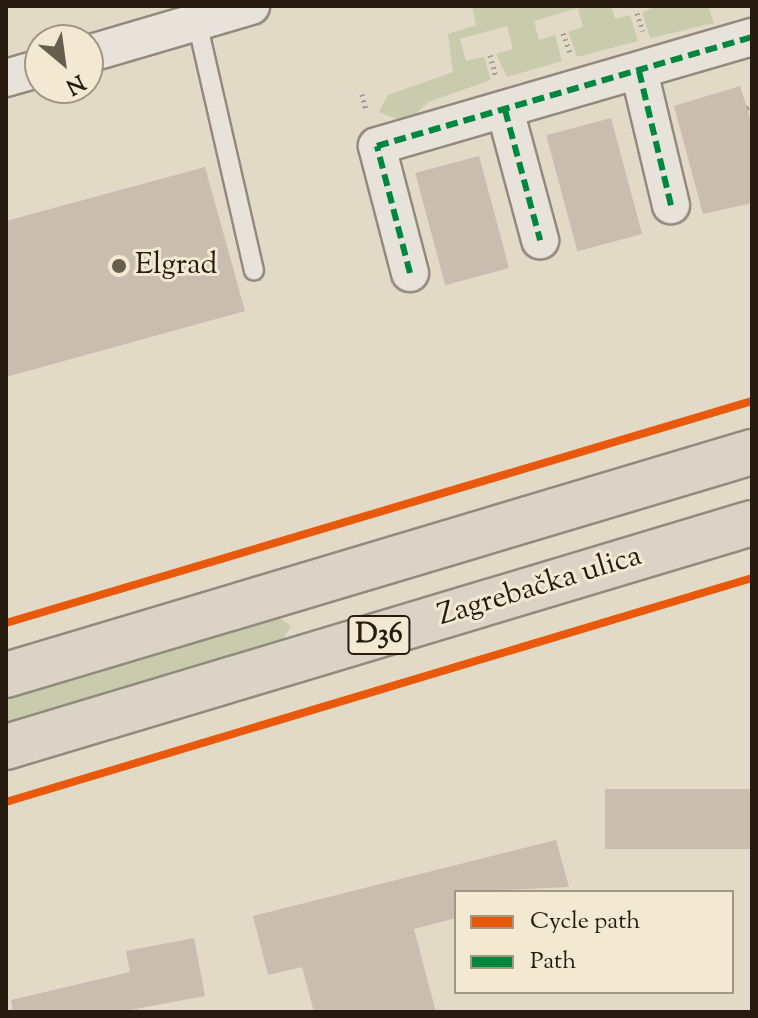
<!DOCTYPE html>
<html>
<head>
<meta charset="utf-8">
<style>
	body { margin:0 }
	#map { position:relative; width:758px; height:1018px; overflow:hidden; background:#e2d9c6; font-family:"Sorts Mill Goudy",serif }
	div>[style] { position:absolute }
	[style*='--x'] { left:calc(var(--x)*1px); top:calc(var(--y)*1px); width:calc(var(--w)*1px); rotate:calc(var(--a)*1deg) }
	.green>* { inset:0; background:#c8ccac }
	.building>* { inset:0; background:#cbbcb0; transform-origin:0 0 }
	.path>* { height:5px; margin-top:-2.5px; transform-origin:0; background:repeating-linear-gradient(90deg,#a39e96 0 2px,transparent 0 6px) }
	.roads { filter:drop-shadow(2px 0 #918a7e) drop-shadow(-2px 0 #918a7e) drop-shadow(0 2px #918a7e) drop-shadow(0 -2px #918a7e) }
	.lane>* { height:18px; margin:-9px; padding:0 9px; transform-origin:9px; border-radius:9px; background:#e8e3da }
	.street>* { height:36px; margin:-18px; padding:0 18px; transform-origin:18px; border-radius:18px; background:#e8e3da }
	.primary>* { height:44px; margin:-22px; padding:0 22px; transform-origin:22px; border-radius:22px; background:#dbd3c5 }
	.quiet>* { height:6px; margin-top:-3px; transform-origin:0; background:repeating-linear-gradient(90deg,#00873e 0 12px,transparent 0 18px) }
	.cycleway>* { height:8px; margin:-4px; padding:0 4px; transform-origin:4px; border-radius:4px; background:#e8590c }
	.dots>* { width:22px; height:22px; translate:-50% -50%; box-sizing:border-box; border:4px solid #f3e9d3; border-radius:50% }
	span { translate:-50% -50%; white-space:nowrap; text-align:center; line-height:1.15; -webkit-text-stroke:6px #f3e9d3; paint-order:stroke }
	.shield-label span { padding:2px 6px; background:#f3e9d3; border:2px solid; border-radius:6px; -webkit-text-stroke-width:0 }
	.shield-label { font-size:28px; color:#271b10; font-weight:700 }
	.poi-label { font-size:30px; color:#271b10 }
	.left { translate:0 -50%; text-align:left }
	.street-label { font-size:30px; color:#271b10 }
	.frame { position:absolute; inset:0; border:8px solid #271b10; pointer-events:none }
	.legend { position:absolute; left:454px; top:890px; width:280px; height:104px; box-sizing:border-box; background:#f3e9d3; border:2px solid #a19785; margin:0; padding:10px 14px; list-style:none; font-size:24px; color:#271b10 }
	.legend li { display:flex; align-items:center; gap:16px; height:40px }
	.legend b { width:40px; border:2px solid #a19785 }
	.north { position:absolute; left:24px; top:24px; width:80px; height:80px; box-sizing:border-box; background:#f3e9d3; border:2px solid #a19785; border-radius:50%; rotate:151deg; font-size:22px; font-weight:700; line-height:32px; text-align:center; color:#271b10 }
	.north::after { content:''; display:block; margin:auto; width:28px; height:36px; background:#685e50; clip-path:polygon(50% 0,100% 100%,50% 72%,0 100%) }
</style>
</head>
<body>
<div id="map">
	<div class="green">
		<i style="clip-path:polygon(472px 6px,611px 6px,615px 19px,630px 15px,638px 41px,577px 57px,568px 32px,583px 27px,578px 8px,534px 21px,539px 40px,555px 35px,562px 61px,507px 77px,496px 54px,513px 49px,507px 26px,460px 39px,466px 61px,484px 57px,491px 80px,428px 102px,407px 123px,379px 112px,388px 95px,453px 72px,448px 34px,476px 25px)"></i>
		<i style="clip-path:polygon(658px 6px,708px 6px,714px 23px,650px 38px,642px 12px)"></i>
		<i style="clip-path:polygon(276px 615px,291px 626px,282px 641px,6px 723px,6px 697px)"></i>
	</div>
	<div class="building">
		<i style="clip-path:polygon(740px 86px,752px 124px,752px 203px,703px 214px,674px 106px)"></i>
		<i style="left:611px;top:118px;width:120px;height:67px;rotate:75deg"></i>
		<i style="left:479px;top:156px;width:116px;height:66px;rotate:75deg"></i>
		<i style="clip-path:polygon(205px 167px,245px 311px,6px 377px,6px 221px)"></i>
		<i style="left:752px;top:789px;width:60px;height:147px;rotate:90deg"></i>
		<i style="clip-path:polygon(556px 840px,569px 887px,456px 892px,456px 918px,414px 929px,436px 1012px,314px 1012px,302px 967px,268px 975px,253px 916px)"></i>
		<i style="clip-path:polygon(194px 938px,205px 996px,119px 1012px,13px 1012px,11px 1000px,130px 972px,126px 951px)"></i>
	</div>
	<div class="path">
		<i style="--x:637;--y:13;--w:19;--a:72"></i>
		<i style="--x:563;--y:33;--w:20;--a:70"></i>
		<i style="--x:490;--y:55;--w:20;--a:75"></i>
		<i style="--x:362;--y:94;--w:16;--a:76"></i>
		<i style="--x:747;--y:108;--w:5;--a:-22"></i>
	</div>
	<div class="roads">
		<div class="lane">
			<i style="--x:197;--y:22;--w:255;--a:77.1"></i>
		</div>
		<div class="street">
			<i style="--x:88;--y:54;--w:170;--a:-16.4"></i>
			<i style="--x:639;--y:71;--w:138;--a:76.6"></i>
			<i style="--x:6;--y:78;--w:35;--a:-16"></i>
			<i style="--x:505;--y:110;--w:135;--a:74.9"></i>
			<i style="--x:410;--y:273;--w:131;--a:-104.6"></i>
			<i style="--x:377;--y:146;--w:391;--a:-16.2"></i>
		</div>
		<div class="primary">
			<i style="--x:6;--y:675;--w:779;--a:-16.64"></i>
			<i style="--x:6;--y:747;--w:779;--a:-16.71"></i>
		</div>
	</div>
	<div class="quiet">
		<i style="--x:639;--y:71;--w:138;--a:76.6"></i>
		<i style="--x:505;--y:110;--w:135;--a:74.9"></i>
		<i style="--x:410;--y:273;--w:131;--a:-104.6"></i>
		<i style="--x:377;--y:146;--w:391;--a:-16.2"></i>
	</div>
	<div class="cycleway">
		<i style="--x:6;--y:623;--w:778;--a:-16.57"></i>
		<i style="--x:6;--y:802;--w:779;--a:-16.71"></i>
	</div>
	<div class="dots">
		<i style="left:119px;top:266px;background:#685e50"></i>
	</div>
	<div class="shield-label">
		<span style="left:379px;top:635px">D36</span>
	</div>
	<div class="poi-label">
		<span class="left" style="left:135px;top:266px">Elgrad</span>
	</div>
	<div class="street-label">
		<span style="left:540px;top:587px;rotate:-17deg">Zagrebačka ulica</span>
	</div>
	<div class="frame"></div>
	<ul class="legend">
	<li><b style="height:10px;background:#e8590c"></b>Cycle path</li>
	<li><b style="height:10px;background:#00873e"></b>Path</li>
	</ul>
	<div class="north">N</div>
</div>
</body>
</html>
